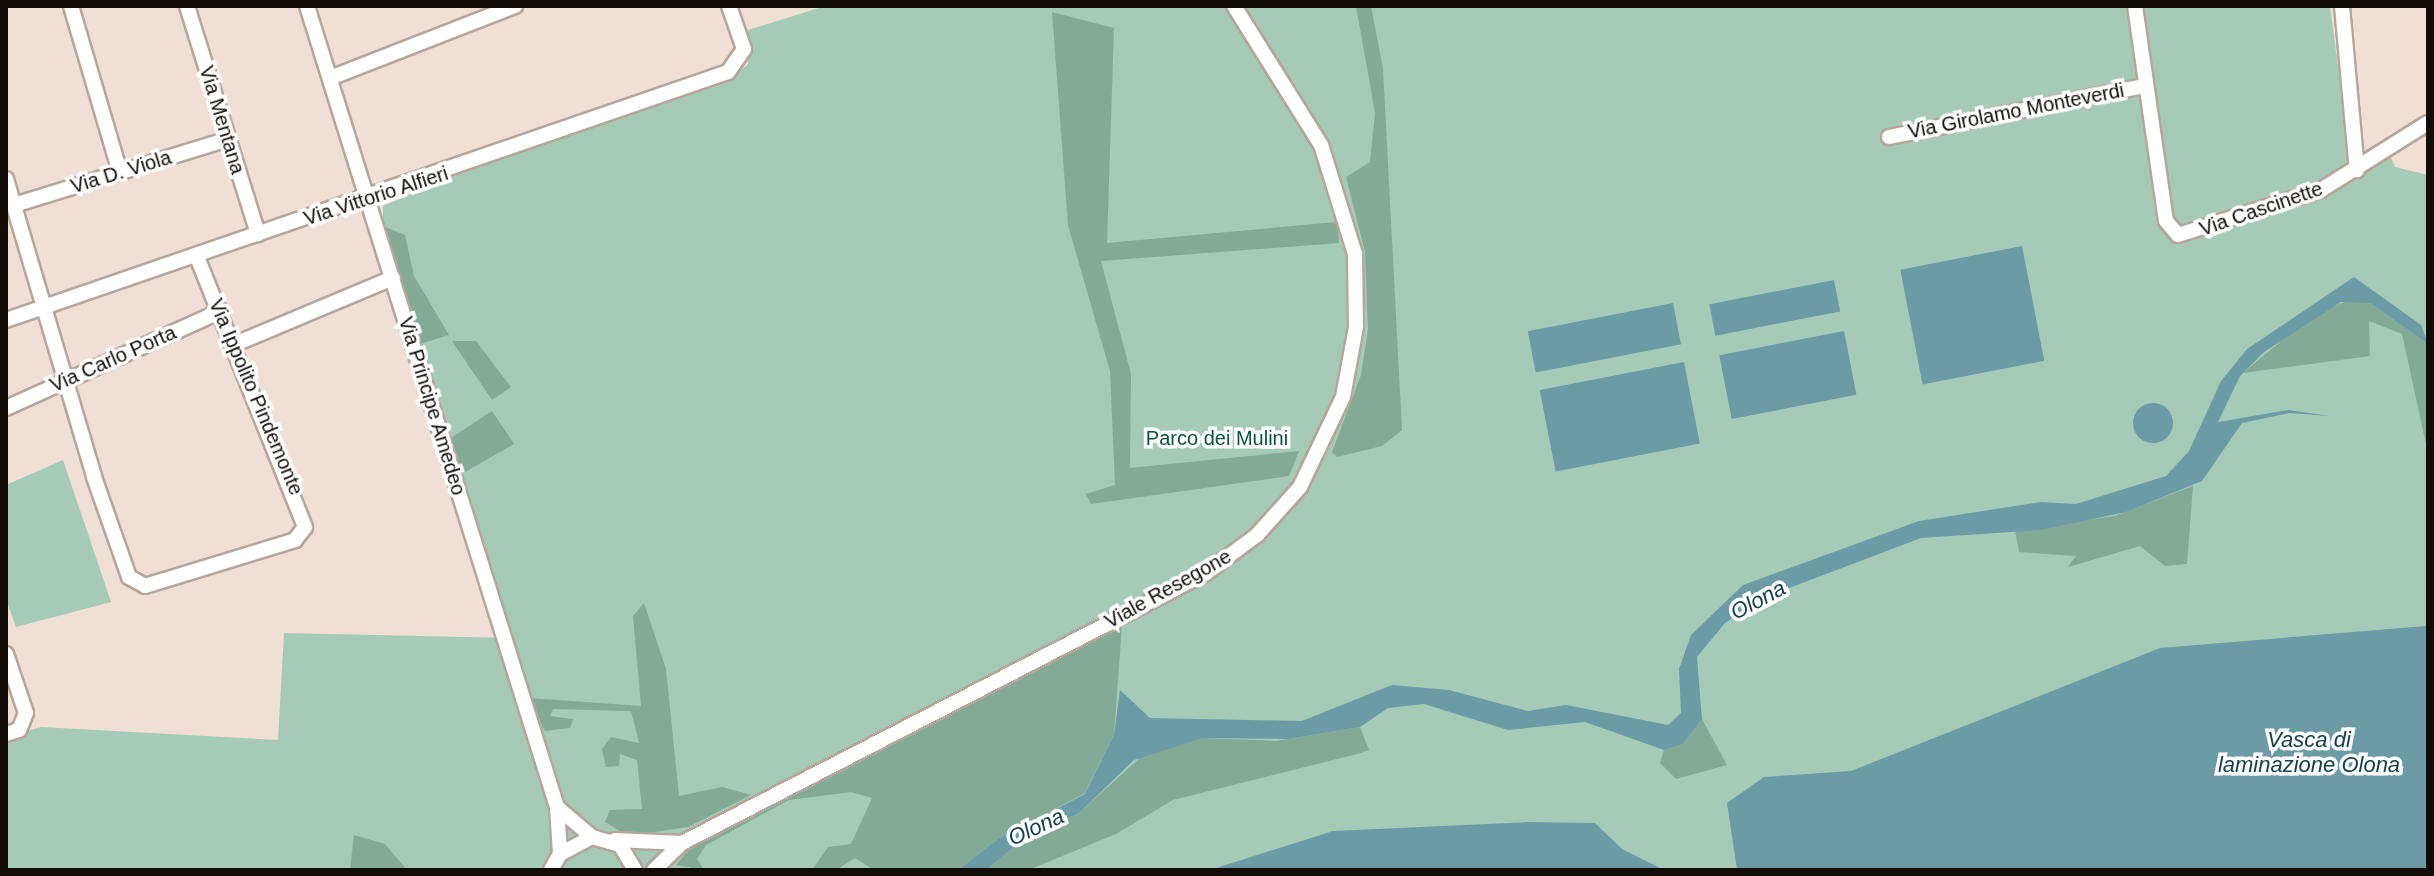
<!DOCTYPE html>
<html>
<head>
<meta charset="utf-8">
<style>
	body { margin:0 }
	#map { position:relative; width:2434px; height:876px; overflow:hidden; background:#efdfd5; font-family:Arial,sans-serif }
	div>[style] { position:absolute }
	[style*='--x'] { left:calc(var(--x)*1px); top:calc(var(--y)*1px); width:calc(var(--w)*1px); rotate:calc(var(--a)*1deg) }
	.green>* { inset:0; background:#a5cab7 }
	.forest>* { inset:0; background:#82aa97 }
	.water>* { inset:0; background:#6c9ba6; transform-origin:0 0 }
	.round { border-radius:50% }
	.roads { filter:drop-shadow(2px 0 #b5a69c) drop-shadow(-2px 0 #b5a69c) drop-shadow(0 2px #b5a69c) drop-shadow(0 -2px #b5a69c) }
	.minor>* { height:14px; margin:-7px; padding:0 7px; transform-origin:7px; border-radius:7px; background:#fff }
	span { translate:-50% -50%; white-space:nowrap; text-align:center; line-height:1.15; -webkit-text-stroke:7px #fff; paint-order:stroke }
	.street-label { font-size:20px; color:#110c08 }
	.park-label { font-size:20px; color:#07553a }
	.water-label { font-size:22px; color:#15414a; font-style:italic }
	.frame { position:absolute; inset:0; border:8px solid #110c08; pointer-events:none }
</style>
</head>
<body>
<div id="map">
	<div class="green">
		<i style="clip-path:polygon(825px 6px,2330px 6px,2350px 157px,2391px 158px,2395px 167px,2428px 175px,2428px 870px,6px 870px,6px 737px,41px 727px,278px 740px,284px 633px,511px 638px,383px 226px,383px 206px,499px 155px,731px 79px,748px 64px,748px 30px)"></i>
		<i style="clip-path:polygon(63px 460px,111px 602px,16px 627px,6px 599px,6px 485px)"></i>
	</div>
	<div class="forest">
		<i style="clip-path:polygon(1356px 6px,1371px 6px,1383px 69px,1402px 430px,1382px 446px,1337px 457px,1332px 452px,1361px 375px,1368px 330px,1365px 252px,1346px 177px,1370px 162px,1375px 113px)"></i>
		<i style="clip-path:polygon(1052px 12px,1114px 28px,1107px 243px,1337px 222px,1339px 243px,1101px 261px,1131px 374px,1130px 468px,1299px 451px,1289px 476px,1091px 504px,1086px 494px,1115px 485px,1110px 371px,1068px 225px)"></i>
		<i style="clip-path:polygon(383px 226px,405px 235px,414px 276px,449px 335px,420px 344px)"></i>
		<i style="clip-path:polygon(2349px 300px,2370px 303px,2428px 344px,2428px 453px,2402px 334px,2369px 321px,2370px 356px,2243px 373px,2311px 316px)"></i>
		<i style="clip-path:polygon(452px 341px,476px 341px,511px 387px,492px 400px)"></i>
		<i style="clip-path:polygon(492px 411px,514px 444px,460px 475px,448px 440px)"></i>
		<i style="clip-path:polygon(2193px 486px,2187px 564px,2165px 566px,2140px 546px,2068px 567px,2076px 556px,2019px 552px,2015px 530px,2115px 516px)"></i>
		<i style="clip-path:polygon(644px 603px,666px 669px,679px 796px,722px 787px,751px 795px,688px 827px,628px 836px,605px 822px,610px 810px,642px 809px,637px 760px,620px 754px,619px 766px,606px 767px,602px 749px,611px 737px,639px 743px,631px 711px,553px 709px,550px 716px,573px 719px,570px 728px,545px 731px,529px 698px,641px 706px,633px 616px)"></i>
		<i style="clip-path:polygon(1122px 625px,1114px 735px,1085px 793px,998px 839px,958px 870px,874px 870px,855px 858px,836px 870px,812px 870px,828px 847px,851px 844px,872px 798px,851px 792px,789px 800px,706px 845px,697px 859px,704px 870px,676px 865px,688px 851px,764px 808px)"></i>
		<i style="clip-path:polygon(1702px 719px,1727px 765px,1676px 779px,1660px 763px,1664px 750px,1683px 744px)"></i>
		<i style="clip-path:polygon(1360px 727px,1369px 750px,1361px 753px,1173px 800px,1116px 834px,1028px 870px,986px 870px,1022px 840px,1079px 813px,1141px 757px,1203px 738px,1276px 741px)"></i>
		<i style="clip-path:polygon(354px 835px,385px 844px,407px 870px,350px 870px)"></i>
	</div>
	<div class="water">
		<i style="left:2022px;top:246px;width:117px;height:124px;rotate:79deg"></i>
		<i style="clip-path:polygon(2354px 277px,2421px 325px,2428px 344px,2370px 303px,2341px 302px,2264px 352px,2240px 376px,2218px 422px,2288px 410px,2330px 416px,2289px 413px,2242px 423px,2202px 481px,2126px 512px,2040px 530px,1921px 538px,1760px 599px,1725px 623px,1697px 657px,1702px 719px,1683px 744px,1664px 750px,1585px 722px,1508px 730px,1424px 704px,1388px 708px,1360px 727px,1288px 739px,1203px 738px,1134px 760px,1079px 813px,1022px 840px,986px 870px,958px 870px,998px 839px,1085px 794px,1114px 735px,1120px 690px,1150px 718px,1302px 721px,1392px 685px,1449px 690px,1528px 711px,1566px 705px,1668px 725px,1681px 713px,1679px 669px,1691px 635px,1743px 585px,1919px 521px,2041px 502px,2076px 504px,2166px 476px,2189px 451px,2221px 381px,2247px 349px)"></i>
		<i style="left:1834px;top:280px;width:32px;height:127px;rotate:79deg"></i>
		<i style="left:1673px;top:303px;width:42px;height:148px;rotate:79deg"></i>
		<i style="left:1844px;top:331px;width:65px;height:127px;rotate:79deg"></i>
		<i style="left:1684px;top:362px;width:83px;height:147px;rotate:79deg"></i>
		<i class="round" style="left:2133px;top:403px;width:40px;height:40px"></i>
		<i style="clip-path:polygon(2426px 626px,2428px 870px,1737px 870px,1727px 803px,1764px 777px,1851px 771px,2160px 648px)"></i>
		<i style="clip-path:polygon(1529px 822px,1595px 823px,1622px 849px,1664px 870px,1210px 870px,1333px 831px)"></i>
	</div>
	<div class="roads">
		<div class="minor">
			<i style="--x:71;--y:6;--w:173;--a:73.6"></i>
			<i style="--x:187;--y:6;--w:239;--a:72.7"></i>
			<i style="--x:307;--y:6;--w:839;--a:72.67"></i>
			<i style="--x:557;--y:807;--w:47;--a:86.3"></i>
			<i style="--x:2135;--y:6;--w:217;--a:81.8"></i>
			<i style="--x:2166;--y:221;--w:18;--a:49"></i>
			<i style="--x:2178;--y:235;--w:150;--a:-17.5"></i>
			<i style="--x:2321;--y:190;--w:126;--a:-32.1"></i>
			<i style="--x:2342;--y:6;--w:165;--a:84.8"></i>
			<i style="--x:330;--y:78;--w:199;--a:-21.3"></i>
			<i style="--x:1889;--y:137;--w:260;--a:-11.3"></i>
			<i style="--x:6;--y:179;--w:311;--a:73.5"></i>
			<i style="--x:94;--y:477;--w:106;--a:70.7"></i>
			<i style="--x:129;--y:577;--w:18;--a:29"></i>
			<i style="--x:145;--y:586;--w:157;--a:-17"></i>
			<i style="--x:295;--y:540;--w:16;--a:-52"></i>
			<i style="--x:305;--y:527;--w:293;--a:-111.8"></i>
			<i style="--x:14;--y:205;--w:224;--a:-17.1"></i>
			<i style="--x:6;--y:320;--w:763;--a:-18.96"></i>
			<i style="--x:728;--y:72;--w:28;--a:-55"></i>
			<i style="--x:744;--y:49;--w:46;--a:-109.2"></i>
			<i style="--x:235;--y:344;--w:171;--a:-22.7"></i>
			<i style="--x:6;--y:408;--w:236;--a:-24.3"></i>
			<i style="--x:6;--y:654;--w:62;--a:71.3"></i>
			<i style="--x:26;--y:713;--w:18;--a:112"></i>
			<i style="--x:19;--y:730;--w:14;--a:163"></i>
			<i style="--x:557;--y:807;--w:46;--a:40.6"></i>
			<i style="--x:615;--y:840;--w:67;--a:2.6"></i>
			<i style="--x:551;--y:870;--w:18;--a:-61"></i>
			<i style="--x:560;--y:854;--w:36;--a:-28"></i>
			<i style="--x:592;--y:837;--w:29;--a:16"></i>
			<i style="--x:620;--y:845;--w:29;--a:59"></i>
			<i style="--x:654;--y:870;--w:39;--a:-44"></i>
			<i style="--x:682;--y:843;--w:589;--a:-27.26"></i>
			<i style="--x:1206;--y:573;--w:64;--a:-36.7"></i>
			<i style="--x:1257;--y:535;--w:64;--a:-48.1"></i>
			<i style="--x:1300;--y:487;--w:100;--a:-64.5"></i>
			<i style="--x:1343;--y:397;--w:71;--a:-79.5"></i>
			<i style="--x:1356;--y:327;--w:73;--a:-90.8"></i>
			<i style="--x:1355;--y:254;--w:114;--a:-107.3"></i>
			<i style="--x:1321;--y:145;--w:164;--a:-122"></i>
		</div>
	</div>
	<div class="street-label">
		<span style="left:2016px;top:111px;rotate:-11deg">Via Girolamo Monteverdi</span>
		<span style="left:222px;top:120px;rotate:73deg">Via Mentana</span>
		<span style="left:121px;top:172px;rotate:-17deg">Via D. Viola</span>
		<span style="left:376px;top:196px;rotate:-18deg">Via Vittorio Alfieri</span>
		<span style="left:2261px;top:209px;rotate:-19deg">Via Cascinette</span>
		<span style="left:113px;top:359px;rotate:-24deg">Via Carlo Porta</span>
		<span style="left:256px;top:397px;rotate:67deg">Via Ippolito Pindemonte</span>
		<span style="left:432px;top:406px;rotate:73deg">Via Principe Amedeo</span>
		<span style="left:1168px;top:589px;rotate:-29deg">Viale Resegone</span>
	</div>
	<div class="park-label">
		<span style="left:1217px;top:438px">Parco dei Mulini</span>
	</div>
	<div class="water-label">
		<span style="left:1758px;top:600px;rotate:-28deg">Olona</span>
		<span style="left:2309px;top:752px">Vasca di<br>laminazione Olona</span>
		<span style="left:1036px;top:827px;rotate:-25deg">Olona</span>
	</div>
	<div class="frame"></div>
</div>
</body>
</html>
